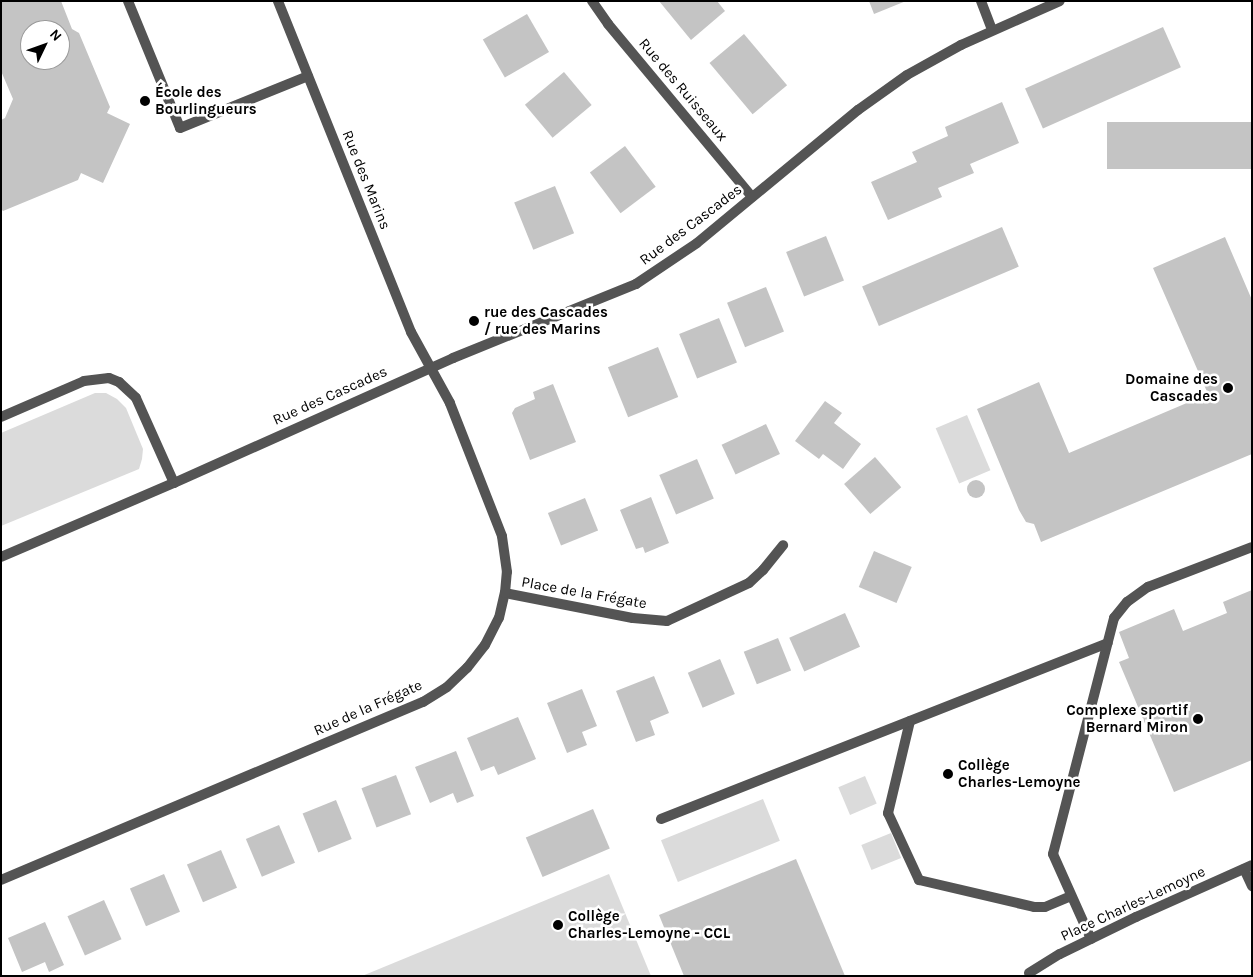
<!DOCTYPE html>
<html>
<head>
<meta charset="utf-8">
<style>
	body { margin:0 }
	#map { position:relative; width:1253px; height:977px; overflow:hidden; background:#fff; font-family:Karla,sans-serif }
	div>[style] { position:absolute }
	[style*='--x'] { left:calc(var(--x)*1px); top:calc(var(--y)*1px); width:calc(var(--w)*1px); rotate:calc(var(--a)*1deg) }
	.green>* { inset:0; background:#dbdbdb; transform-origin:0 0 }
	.building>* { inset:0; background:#c4c4c4; transform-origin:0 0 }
	.round { border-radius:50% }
	.service>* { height:10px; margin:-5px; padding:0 5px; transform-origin:5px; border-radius:5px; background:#545454 }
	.minor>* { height:10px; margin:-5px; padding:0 5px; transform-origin:5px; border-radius:5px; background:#545454 }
	.dots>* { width:14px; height:14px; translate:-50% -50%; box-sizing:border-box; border:2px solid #fff; border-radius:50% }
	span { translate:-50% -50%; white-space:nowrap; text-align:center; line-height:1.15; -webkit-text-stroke:5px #fff; paint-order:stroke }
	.street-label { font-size:15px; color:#000 }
	.poi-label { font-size:15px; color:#000; font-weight:700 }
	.left { translate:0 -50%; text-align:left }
	.right { translate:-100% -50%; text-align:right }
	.frame { position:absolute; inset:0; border:2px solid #000; pointer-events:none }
	.north { position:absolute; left:20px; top:20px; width:50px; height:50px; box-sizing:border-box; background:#fff; border:1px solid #999; border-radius:50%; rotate:48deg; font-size:14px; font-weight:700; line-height:20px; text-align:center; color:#000 }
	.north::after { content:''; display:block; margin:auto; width:18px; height:22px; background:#000; clip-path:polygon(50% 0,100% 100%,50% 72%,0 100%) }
</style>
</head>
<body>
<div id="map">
	<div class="green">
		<i style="clip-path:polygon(95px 393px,106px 393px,117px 399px,126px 408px,143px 449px,142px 459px,139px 469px,1px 526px,1px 433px)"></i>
		<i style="left:967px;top:415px;width:60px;height:34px;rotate:67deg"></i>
		<i style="left:865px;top:776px;width:30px;height:29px;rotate:67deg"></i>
		<i style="left:763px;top:799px;width:45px;height:110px;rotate:68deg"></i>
		<i style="left:891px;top:833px;width:27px;height:32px;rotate:68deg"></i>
		<i style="clip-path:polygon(609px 874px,651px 976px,362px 976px)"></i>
	</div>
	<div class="building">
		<i style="clip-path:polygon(evenodd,1px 1px,61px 1px,72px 29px,79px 33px,110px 107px,107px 113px,130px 124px,103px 183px,81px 173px,78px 180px,3px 211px,1px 209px,1px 120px,5px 118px,13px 99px,1px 71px,1px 1px,30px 30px,60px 30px,60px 60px,30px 60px,30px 30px)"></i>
		<i style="clip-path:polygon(659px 1px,717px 1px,725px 11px,691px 40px)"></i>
		<i style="clip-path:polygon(869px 1px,906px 1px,874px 14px)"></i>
		<i style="left:527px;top:14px;width:44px;height:51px;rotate:60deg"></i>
		<i style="left:1163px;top:27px;width:44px;height:151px;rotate:66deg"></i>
		<i style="left:744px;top:34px;width:67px;height:45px;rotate:50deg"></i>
		<i style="left:564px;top:72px;width:43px;height:51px;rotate:50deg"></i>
		<i style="clip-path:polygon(1002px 102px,1019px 143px,970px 164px,974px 173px,938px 188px,942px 197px,888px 220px,871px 182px,917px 162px,912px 152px,948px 136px,945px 127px)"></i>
		<i style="left:1252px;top:122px;width:47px;height:145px;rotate:90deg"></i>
		<i style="left:625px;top:146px;width:51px;height:44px;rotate:53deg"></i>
		<i style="left:555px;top:186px;width:51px;height:44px;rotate:68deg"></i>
		<i style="left:1002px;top:227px;width:43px;height:152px;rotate:67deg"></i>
		<i style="left:826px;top:236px;width:48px;height:43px;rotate:68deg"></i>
		<i style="clip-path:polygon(1225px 237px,1252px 300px,1252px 454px,1041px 542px,1034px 524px,1026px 522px,1019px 510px,977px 409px,1039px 382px,1069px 453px,1208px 394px,1153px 268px)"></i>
		<i style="left:766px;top:287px;width:48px;height:42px;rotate:68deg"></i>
		<i style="left:719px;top:318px;width:48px;height:43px;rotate:68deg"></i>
		<i style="left:658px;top:347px;width:54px;height:54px;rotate:68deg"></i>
		<i style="clip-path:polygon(553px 384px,576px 442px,530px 460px,512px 413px,515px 408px,535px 399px,533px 392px)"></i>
		<i style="clip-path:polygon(825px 401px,842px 413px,834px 423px,861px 444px,843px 469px,823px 454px,819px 459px,795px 441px)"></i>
		<i style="left:766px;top:424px;width:33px;height:49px;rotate:65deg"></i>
		<i style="left:875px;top:457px;width:40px;height:41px;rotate:49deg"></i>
		<i style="left:697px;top:459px;width:43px;height:41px;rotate:67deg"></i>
		<i class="round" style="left:967px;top:480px;width:18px;height:18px"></i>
		<i style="clip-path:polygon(651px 497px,669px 543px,645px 553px,643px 547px,636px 549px,620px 510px)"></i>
		<i style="left:585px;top:498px;width:35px;height:40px;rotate:68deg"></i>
		<i style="left:874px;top:551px;width:41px;height:39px;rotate:23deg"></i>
		<i style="clip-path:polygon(1252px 590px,1252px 760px,1174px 792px,1119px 662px,1129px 658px,1119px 632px,1174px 609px,1183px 631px,1227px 613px,1223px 602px)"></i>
		<i style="left:845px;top:613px;width:37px;height:61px;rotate:66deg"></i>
		<i style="left:778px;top:638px;width:35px;height:37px;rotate:68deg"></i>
		<i style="left:720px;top:659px;width:38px;height:35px;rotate:67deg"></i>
		<i style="clip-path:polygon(654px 676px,669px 713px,650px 721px,655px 735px,636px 742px,616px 691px)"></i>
		<i style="clip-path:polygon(582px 689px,597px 726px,582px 732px,587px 745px,567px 753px,547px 703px)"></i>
		<i style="clip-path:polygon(518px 717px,536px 759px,498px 775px,494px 766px,481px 771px,467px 738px)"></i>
		<i style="clip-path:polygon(456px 751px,474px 796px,457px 803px,453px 793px,430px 803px,415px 767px)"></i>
		<i style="left:396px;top:775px;width:42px;height:37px;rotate:69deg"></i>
		<i style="left:336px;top:800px;width:42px;height:36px;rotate:68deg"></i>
		<i style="left:593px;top:809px;width:43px;height:73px;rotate:67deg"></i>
		<i style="left:279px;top:825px;width:41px;height:36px;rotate:67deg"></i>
		<i style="left:221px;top:850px;width:41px;height:37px;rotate:67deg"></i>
		<i style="clip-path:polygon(796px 859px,845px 976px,684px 976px,659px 915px)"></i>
		<i style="left:164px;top:874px;width:41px;height:37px;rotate:67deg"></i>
		<i style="left:104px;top:900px;width:43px;height:40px;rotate:66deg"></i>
		<i style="clip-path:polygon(45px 922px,64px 965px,49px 972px,45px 962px,22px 972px,8px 938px)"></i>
	</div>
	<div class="service">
		<i style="--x:128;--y:1;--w:137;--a:67.7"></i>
		<i style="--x:180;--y:128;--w:138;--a:-22.1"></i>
		<i style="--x:910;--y:721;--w:95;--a:103.4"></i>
		<i style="--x:888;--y:813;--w:74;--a:65.2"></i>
		<i style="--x:919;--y:880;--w:118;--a:13.2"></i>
		<i style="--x:1034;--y:907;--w:11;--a:0"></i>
		<i style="--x:1045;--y:907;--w:28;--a:-23"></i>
		<i style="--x:661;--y:819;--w:480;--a:-21.5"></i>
		<i style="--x:1244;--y:869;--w:19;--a:65"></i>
		<i style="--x:1091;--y:939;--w:93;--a:-114.1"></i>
		<i style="--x:1053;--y:854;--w:244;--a:-75.5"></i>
		<i style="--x:1114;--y:618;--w:21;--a:-51"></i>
		<i style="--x:1127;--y:602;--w:26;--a:-36"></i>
		<i style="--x:1148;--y:587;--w:111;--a:-21"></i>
	</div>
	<div class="minor">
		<i style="--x:592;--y:1;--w:28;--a:55"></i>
		<i style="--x:608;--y:24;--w:225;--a:50.2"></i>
		<i style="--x:981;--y:1;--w:31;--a:69"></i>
		<i style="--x:1;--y:417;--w:90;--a:-23.4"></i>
		<i style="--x:84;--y:381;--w:25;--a:-7"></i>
		<i style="--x:109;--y:378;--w:11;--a:22"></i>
		<i style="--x:119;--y:382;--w:23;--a:43"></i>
		<i style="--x:136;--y:398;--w:93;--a:65.9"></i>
		<i style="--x:1;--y:557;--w:188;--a:-23.2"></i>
		<i style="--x:174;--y:483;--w:306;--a:-24.1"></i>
		<i style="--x:453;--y:358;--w:197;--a:-22"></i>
		<i style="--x:636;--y:284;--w:73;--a:-33.9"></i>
		<i style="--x:697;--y:243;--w:209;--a:-39.6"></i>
		<i style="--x:858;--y:110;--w:60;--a:-35.5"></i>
		<i style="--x:907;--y:75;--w:62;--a:-29.1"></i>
		<i style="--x:961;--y:45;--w:108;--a:-24"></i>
		<i style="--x:505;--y:593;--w:130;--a:11.1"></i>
		<i style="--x:633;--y:618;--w:34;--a:5"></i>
		<i style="--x:667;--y:621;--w:90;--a:-24.9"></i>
		<i style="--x:749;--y:583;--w:19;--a:-43"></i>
		<i style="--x:763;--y:570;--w:32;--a:-51"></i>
		<i style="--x:1;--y:880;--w:458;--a:-22.9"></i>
		<i style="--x:423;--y:702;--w:28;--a:-32"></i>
		<i style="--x:447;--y:687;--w:28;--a:-44"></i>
		<i style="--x:467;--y:668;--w:29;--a:-52"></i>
		<i style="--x:485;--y:645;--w:30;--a:-63"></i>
		<i style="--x:499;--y:618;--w:26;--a:-77"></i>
		<i style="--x:505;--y:593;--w:21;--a:-85"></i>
		<i style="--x:507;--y:572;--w:36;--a:-98"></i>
		<i style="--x:502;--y:536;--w:143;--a:-111.4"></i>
		<i style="--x:450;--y:403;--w:81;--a:-118.8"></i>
		<i style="--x:411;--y:332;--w:357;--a:-111.9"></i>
		<i style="--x:1029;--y:973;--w:36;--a:-32"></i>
		<i style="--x:1060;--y:954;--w:85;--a:-26"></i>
		<i style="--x:1136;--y:917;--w:127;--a:-24.1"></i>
	</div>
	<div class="dots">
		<i style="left:145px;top:101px;background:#000"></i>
		<i style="left:474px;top:321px;background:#000"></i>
		<i style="left:1228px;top:388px;background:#000"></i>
		<i style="left:1198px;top:719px;background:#000"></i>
		<i style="left:948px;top:774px;background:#000"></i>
		<i style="left:558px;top:925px;background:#000"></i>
	</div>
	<div class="street-label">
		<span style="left:683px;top:90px;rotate:50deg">Rue des Ruisseaux</span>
		<span style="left:366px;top:180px;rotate:68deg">Rue des Marins</span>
		<span style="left:691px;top:225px;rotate:-37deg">Rue des Cascades</span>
		<span style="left:330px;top:396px;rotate:-24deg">Rue des Cascades</span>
		<span style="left:584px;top:593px;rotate:10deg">Place de la Frégate</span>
		<span style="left:368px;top:708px;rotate:-24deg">Rue de la Frégate</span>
		<span style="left:1133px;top:904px;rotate:-25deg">Place Charles-Lemoyne</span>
	</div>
	<div class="poi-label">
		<span class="left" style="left:155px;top:101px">École des<br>Bourlingueurs</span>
		<span class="left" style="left:484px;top:321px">rue des Cascades<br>/ rue des Marins</span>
		<span class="right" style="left:1218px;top:388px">Domaine des<br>Cascades</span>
		<span class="right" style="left:1188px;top:719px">Complexe sportif<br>Bernard Miron</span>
		<span class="left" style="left:958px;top:774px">Collège<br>Charles-Lemoyne</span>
		<span class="left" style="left:568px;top:925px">Collège<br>Charles-Lemoyne - CCL</span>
	</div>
	<div class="frame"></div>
	<div class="north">N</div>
</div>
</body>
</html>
